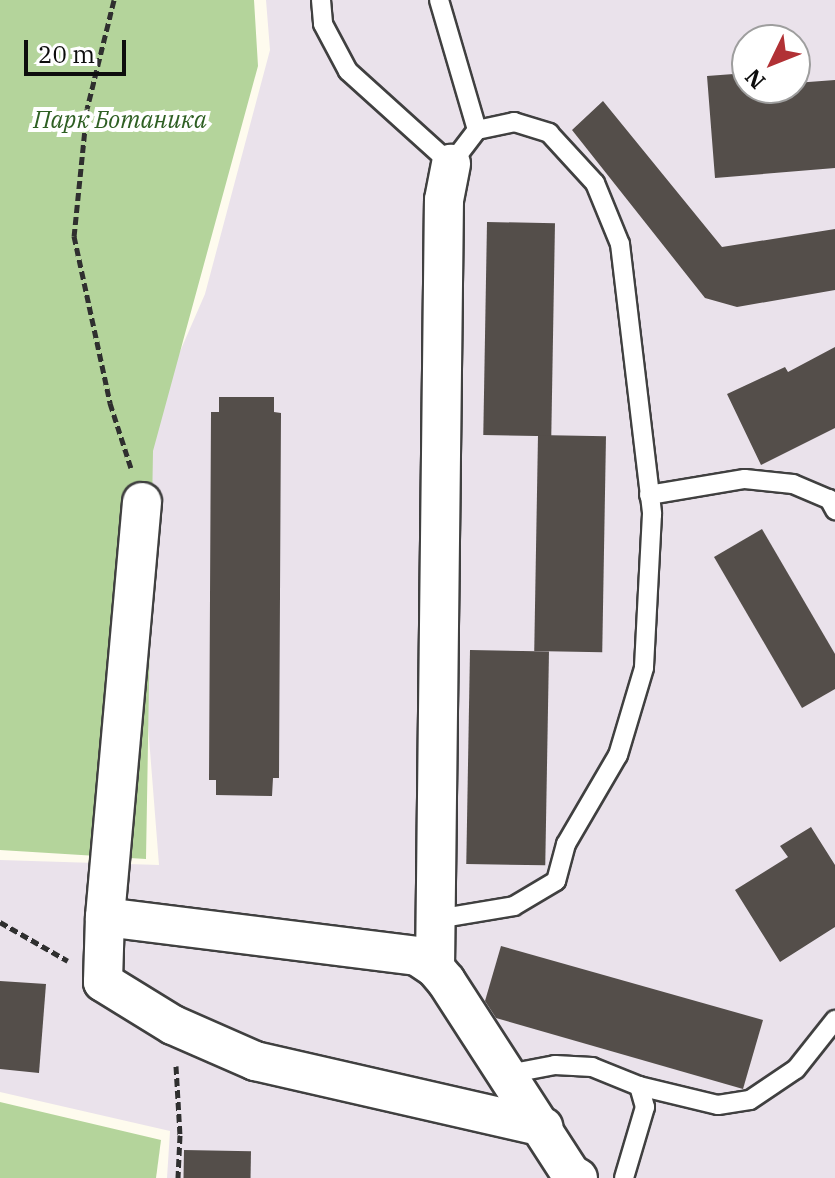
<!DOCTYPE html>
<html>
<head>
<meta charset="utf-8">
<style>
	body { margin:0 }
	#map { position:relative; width:835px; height:1178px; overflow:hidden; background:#fefbee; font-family:"IBM Plex Serif",serif }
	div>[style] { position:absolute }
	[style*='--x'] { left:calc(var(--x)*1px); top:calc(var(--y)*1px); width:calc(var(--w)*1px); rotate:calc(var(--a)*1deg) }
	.industrial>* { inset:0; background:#eae2eb }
	.forest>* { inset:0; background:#b4d49b }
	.building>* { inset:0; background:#544e4a; transform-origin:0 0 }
	.path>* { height:5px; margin-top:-2.5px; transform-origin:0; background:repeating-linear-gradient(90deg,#2f2f2f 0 8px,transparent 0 12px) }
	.roads { filter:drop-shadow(2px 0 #404040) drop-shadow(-2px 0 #404040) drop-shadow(0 2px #404040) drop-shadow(0 -2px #404040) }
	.lane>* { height:18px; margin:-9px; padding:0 9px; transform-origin:9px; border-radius:9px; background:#fff }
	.street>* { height:38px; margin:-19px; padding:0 19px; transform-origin:19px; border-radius:19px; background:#fff }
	span { translate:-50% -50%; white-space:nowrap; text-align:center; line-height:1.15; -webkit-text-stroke:8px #fff; paint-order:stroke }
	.park-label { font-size:24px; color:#2e5f23; font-style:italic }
	.north { position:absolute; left:731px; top:24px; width:80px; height:80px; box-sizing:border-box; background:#fff; border:2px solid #9e9e9e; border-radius:50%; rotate:227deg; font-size:22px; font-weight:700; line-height:32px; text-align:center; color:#0d0d0d }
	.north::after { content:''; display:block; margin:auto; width:28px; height:36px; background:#b13135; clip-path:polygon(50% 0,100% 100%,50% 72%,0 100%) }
	.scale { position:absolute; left:24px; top:40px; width:102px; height:36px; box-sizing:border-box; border:4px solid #0d0d0d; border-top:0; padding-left:10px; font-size:24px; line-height:28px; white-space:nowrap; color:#0d0d0d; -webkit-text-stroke:6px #fff; paint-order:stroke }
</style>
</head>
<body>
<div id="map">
	<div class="industrial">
		<i style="clip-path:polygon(evenodd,266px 0,835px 0,835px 1178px,167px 1178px,170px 1131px,0 1092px,0 860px,159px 865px,128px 471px,205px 294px,270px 50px,266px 0,747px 40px,795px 40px,795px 88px,747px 88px,747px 40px)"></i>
	</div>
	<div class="forest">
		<i style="clip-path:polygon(0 0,254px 0,258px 66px,153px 451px,146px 859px,0 850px)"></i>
		<i style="clip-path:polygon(0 1102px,161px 1140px,156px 1178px,0 1178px)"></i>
	</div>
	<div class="building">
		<i style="clip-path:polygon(747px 73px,747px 88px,795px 88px,795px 83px,835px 80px,835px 168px,715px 178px,707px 76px)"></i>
		<i style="clip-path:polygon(603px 101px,722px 247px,835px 229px,835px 290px,737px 307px,705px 298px,572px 130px)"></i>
		<i style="left:487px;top:222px;width:68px;height:213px;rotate:1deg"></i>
		<i style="clip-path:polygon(835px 347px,835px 428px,761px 465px,727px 394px,785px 367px,788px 372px)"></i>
		<i style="clip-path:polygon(219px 397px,274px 397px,274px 412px,281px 413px,279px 778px,273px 778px,272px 796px,216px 795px,216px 780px,209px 780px,211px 412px,219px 412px)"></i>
		<i style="left:538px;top:435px;width:68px;height:216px;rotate:1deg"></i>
		<i style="clip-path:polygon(762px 529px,835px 654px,835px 689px,802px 708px,714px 557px)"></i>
		<i style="left:470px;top:650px;width:79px;height:214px;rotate:1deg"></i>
		<i style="clip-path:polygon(811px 827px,835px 865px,835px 927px,780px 962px,735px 890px,788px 857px,780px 846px)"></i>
		<i style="clip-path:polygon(501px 946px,763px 1020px,743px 1089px,496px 1018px,485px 1001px)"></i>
		<i style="clip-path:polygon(0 981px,46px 984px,39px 1073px,0 1069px)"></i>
		<i style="left:184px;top:1150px;width:67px;height:28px;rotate:1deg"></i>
	</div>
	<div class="path">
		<i style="--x:114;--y:0;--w:112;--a:103.9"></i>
		<i style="--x:87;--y:109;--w:128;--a:95.8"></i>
		<i style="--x:74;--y:236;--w:171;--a:77.8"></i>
		<i style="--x:110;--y:403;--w:68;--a:72.1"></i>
		<i style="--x:0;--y:922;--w:78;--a:29.8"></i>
		<i style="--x:176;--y:1066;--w:69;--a:86.7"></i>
		<i style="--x:180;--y:1135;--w:43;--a:92.7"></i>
	</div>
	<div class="roads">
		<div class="lane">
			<i style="--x:321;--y:0;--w:24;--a:85"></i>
			<i style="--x:323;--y:24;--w:53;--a:62"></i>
			<i style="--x:348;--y:71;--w:139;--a:42.1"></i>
			<i style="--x:451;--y:164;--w:43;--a:-52.6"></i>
			<i style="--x:477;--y:130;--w:38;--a:-12"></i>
			<i style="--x:514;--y:122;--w:37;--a:17"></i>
			<i style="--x:549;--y:133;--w:68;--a:47.4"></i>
			<i style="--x:595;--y:183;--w:66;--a:67.7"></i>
			<i style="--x:620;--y:244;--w:272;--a:83.2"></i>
			<i style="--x:652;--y:514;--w:154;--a:93"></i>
			<i style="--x:644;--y:668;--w:91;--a:106.6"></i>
			<i style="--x:618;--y:755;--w:103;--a:120.3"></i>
			<i style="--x:566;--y:844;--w:38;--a:105"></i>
			<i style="--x:556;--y:881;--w:49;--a:149.2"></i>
			<i style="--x:514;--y:906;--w:79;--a:170.5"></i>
			<i style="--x:439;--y:0;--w:135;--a:73.7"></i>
			<i style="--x:649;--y:495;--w:97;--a:-9.5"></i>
			<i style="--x:745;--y:479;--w:48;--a:5.9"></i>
			<i style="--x:793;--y:484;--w:39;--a:23"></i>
			<i style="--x:829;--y:499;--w:13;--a:61"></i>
			<i style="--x:508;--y:1074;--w:48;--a:-10.8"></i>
			<i style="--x:555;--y:1065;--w:37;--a:3"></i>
			<i style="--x:592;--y:1067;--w:51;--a:22"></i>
			<i style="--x:639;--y:1086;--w:22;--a:74"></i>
			<i style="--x:645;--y:1107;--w:74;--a:106.5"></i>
			<i style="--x:639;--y:1086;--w:81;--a:13.5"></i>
			<i style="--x:718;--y:1105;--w:32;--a:-9"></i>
			<i style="--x:750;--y:1100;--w:55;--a:-34"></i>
			<i style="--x:796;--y:1069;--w:63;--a:-51.5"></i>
		</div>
		<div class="street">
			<i style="--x:142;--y:502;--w:417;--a:95.1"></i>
			<i style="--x:105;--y:917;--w:314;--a:7.1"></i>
			<i style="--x:417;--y:956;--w:22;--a:34"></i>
			<i style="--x:435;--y:968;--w:17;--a:50"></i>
			<i style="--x:446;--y:981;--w:230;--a:57.1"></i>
			<i style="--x:571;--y:1174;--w:8;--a:30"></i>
			<i style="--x:105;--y:917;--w:65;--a:91.8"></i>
			<i style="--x:103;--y:982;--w:82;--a:31.6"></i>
			<i style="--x:173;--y:1025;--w:90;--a:23.7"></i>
			<i style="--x:255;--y:1061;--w:296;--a:12.9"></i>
			<i style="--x:435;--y:968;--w:768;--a:-89.33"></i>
			<i style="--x:444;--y:200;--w:37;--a:-79"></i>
		</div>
	</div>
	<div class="park-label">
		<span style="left:120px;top:120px">Парк Ботаника</span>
	</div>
	<div class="north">N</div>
	<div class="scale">20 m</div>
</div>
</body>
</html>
